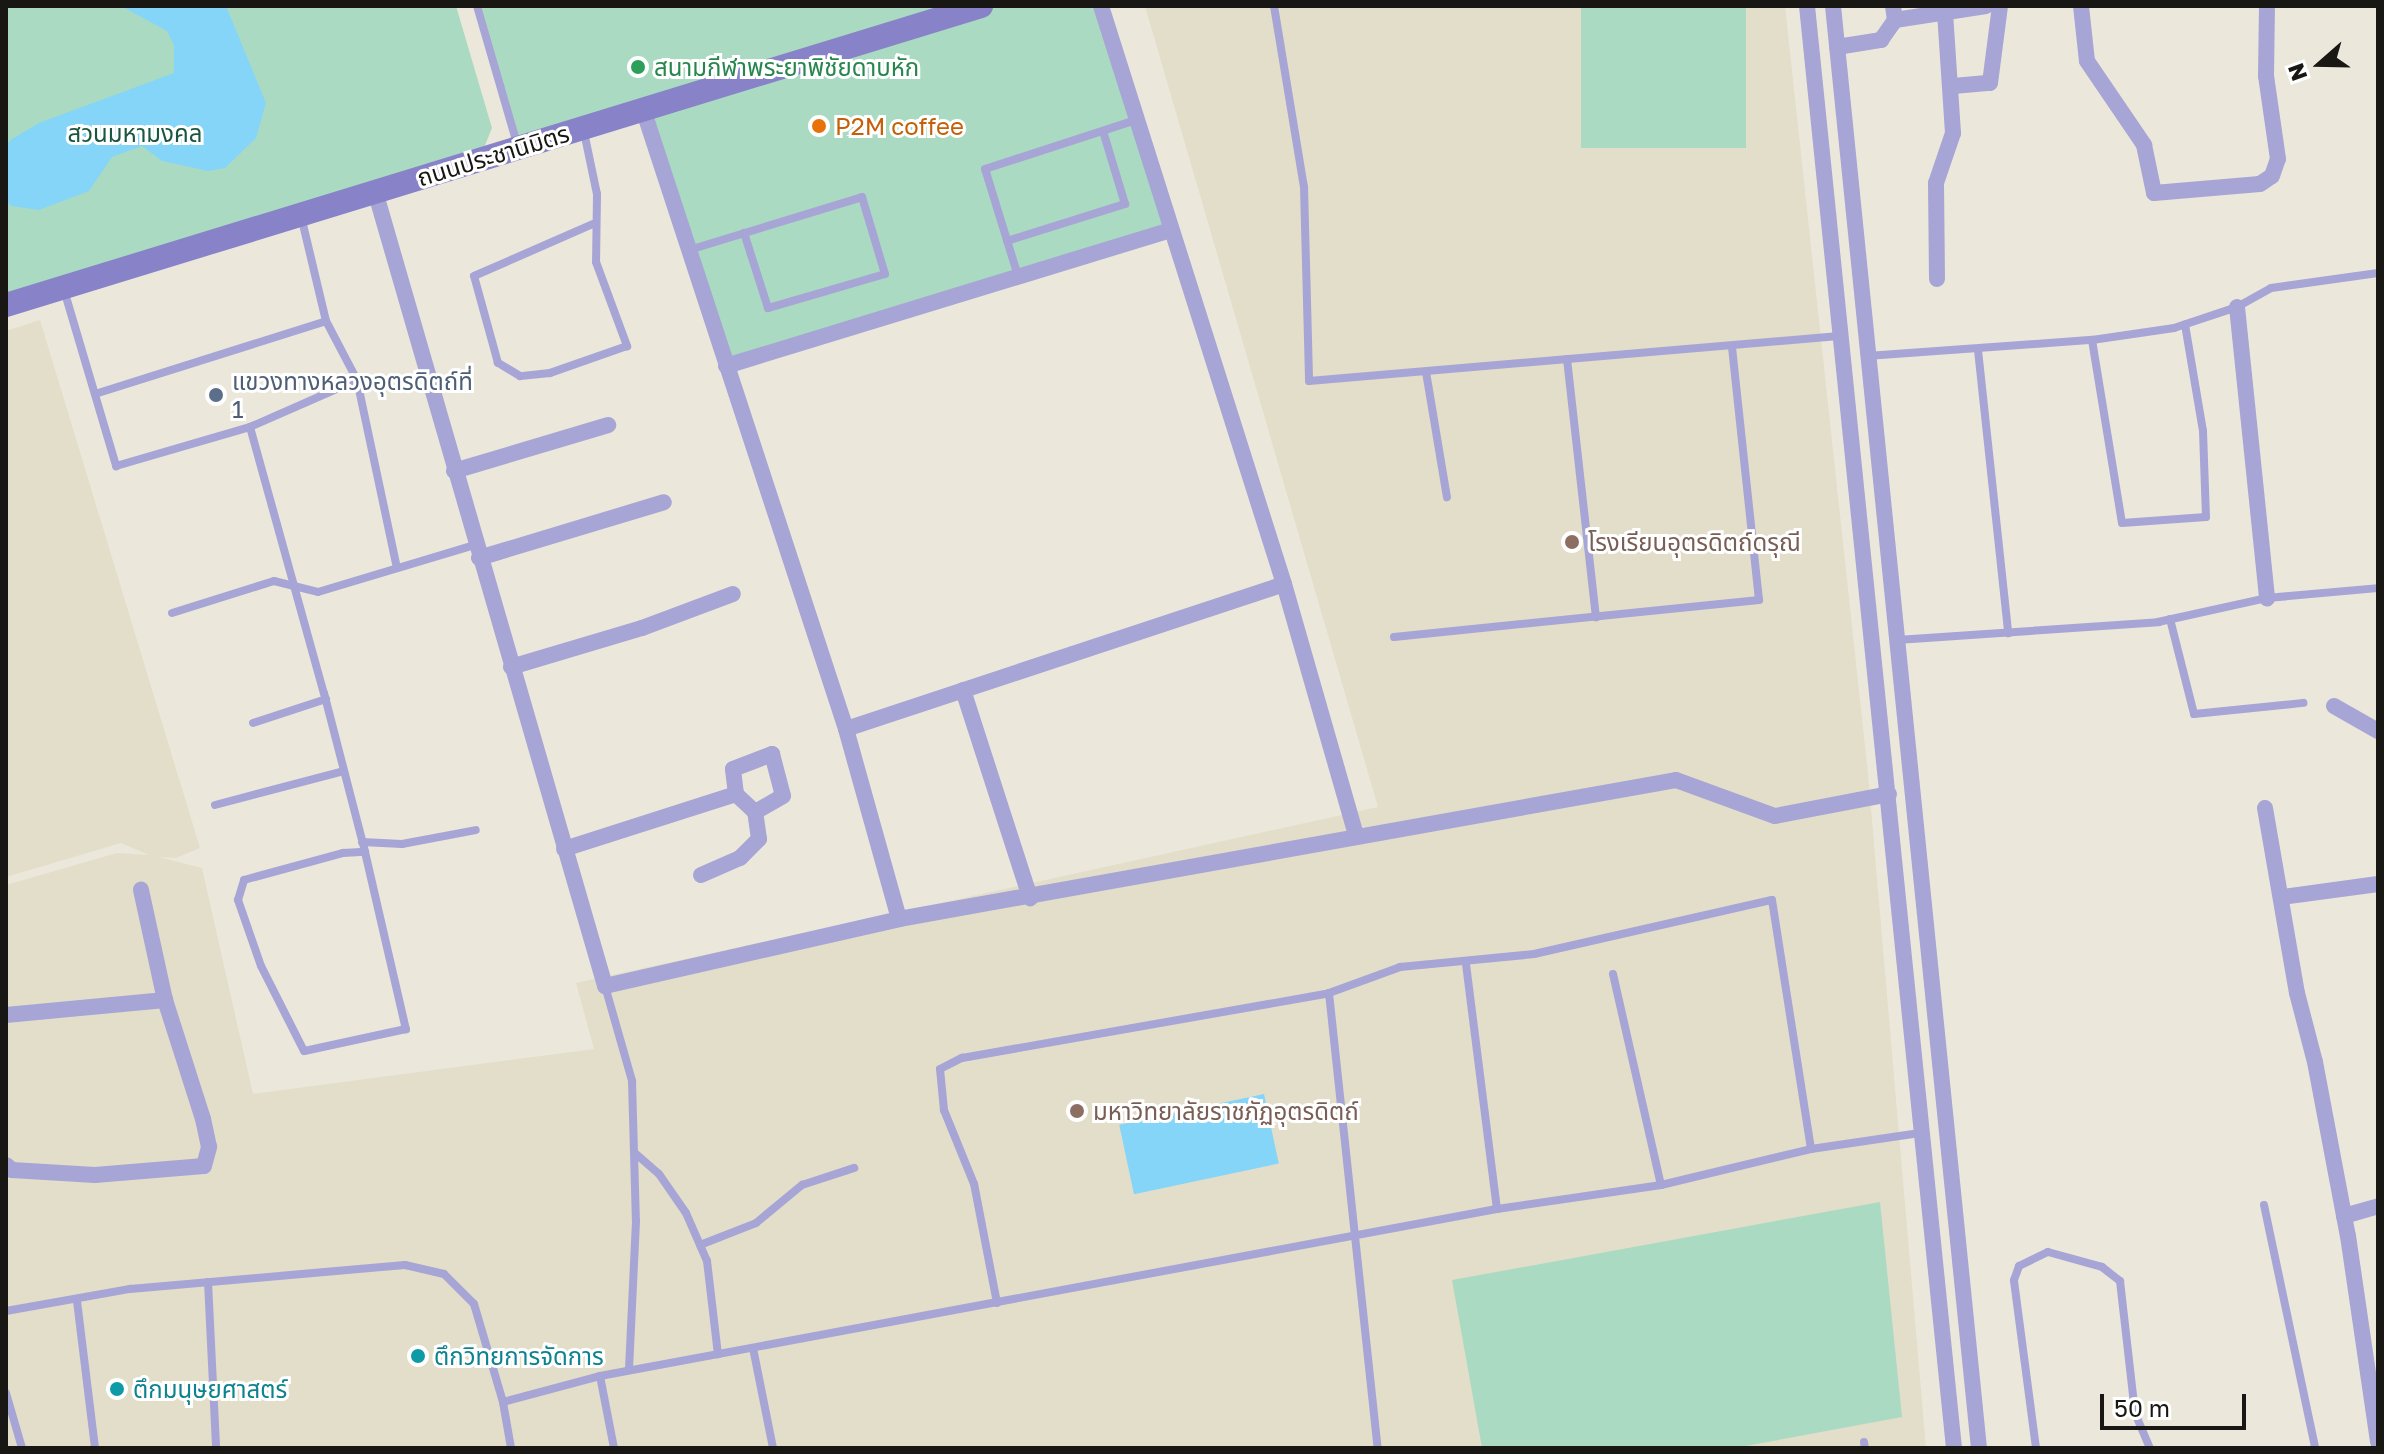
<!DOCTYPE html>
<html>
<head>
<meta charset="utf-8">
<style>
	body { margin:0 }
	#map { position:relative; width:2384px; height:1454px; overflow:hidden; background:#ebe8db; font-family:"Golos Text","Noto Sans Thai",sans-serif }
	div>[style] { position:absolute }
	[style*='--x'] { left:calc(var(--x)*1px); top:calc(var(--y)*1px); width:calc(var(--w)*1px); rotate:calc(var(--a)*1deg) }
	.built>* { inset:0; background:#e2deca }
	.green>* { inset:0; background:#abdac3; transform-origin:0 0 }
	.water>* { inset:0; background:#84d5f8; transform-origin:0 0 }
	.lane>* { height:8px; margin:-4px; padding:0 4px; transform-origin:4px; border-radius:4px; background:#a7a5d5 }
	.street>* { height:16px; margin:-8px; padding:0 8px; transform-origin:8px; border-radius:8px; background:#a7a5d5 }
	.secondary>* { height:24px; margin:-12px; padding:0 12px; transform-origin:12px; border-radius:12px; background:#8883c9 }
	.dots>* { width:22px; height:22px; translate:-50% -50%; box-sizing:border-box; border:4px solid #fff; border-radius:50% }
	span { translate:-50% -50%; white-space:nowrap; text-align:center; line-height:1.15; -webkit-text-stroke:6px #fff; paint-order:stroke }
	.leisure-label { font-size:24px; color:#27864d }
	.left { translate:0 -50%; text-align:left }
	.food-label { font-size:24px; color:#c56008 }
	.park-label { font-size:24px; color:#1b5740 }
	.street-label { font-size:24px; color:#181713 }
	.service-label { font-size:24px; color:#4e5e75 }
	.education-label { font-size:24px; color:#785e54 }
	.culture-label { font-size:24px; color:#0d838f }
	.frame { position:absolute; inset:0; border:8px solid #181713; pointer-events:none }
	.north { position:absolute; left:2280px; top:24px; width:80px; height:80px; -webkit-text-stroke:6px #fff; paint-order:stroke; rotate:250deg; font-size:22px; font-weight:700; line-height:32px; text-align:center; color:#181713 }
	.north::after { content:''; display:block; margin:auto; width:28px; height:36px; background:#181713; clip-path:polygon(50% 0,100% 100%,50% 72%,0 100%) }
	.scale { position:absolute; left:2100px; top:1394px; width:146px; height:36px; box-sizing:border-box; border:4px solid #181713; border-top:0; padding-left:10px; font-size:24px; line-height:28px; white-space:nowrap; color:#181713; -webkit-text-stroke:6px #fff; paint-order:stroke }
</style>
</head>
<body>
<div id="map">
	<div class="built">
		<i style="clip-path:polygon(1145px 6px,1785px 6px,1868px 774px,1926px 1448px,6px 1448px,6px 885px,117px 853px,149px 855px,121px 843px,6px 877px,6px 331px,40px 320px,200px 848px,176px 858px,159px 857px,202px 868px,253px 1094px,594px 1049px,576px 983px,1378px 807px)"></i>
	</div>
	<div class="green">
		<i style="clip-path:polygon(6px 6px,456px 6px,492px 128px,479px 160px,6px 305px)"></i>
		<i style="clip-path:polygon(477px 6px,1101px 6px,1170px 230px,726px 366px,643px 110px,518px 147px)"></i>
		<i style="left:1581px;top:6px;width:165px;height:142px"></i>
		<i style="clip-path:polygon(1880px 1202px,1902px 1417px,1735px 1448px,1482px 1448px,1452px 1280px)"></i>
	</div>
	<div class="water">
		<i style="clip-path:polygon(121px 6px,226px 6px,266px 103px,256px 138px,225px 168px,208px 171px,162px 161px,142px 146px,112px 157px,89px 191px,39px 210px,11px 206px,6px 200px,6px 145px,12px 139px,39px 123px,174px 73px,174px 45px,167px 31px)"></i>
		<i style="left:1264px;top:1094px;width:71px;height:148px;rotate:78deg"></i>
	</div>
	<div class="lane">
		<i style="--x:477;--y:6;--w:144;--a:73.8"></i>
		<i style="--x:1274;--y:6;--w:183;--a:80.6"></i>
		<i style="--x:1304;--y:187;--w:194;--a:88.5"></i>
		<i style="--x:1309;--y:381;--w:532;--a:-4.85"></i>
		<i style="--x:584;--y:132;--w:63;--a:78.2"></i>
		<i style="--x:597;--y:194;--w:68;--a:90.8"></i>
		<i style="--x:596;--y:262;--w:90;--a:69.7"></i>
		<i style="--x:627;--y:346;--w:82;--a:160.7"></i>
		<i style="--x:550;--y:373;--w:30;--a:174"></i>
		<i style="--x:520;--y:376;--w:26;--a:-149"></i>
		<i style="--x:498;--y:363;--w:90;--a:-105.4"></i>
		<i style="--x:474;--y:276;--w:130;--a:-23.6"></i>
		<i style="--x:1007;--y:241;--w:124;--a:-17.4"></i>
		<i style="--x:1125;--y:204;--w:76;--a:-106.8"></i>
		<i style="--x:689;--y:250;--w:181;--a:-17"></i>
		<i style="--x:862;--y:197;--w:80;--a:73.4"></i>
		<i style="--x:885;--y:274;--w:122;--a:163.8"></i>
		<i style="--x:768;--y:308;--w:79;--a:-107.7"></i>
		<i style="--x:1018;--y:276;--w:112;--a:-107.1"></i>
		<i style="--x:985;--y:169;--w:159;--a:-18"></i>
		<i style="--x:64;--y:290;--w:184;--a:73.5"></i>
		<i style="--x:116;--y:466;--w:140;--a:-16.2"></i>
		<i style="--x:250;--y:427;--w:276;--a:74.5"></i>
		<i style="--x:324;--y:693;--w:164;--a:75.5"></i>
		<i style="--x:365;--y:852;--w:182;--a:77"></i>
		<i style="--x:406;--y:1029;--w:104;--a:167.8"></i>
		<i style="--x:304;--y:1051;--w:95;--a:-116.8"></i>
		<i style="--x:261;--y:966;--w:70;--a:-109.2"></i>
		<i style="--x:238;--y:900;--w:21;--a:-73"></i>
		<i style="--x:244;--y:880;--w:103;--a:-15.3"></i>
		<i style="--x:343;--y:853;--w:22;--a:-3"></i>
		<i style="--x:2092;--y:340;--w:185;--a:80.7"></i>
		<i style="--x:2122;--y:523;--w:84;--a:-4.1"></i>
		<i style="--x:2206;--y:517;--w:86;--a:-92"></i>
		<i style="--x:2203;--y:431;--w:108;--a:-99.6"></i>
		<i style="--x:1978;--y:350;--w:285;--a:83.9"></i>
		<i style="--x:1867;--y:356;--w:226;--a:-4.1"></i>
		<i style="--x:2092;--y:340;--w:83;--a:-8.3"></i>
		<i style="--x:2174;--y:328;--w:66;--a:-18.4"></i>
		<i style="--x:2237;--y:307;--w:39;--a:-29"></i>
		<i style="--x:2271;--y:288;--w:108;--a:-8"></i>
		<i style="--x:1567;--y:359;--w:260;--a:83.6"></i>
		<i style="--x:1426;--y:372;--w:127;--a:80.5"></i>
		<i style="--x:357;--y:380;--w:192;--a:78"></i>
		<i style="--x:95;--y:394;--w:242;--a:-17.5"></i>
		<i style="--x:250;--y:427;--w:117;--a:-23.7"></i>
		<i style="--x:357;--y:380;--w:67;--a:-117.7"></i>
		<i style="--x:326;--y:321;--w:108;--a:-103.4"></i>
		<i style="--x:172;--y:613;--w:107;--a:-17.4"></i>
		<i style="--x:274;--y:581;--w:45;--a:14"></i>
		<i style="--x:318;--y:592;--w:164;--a:-16.7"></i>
		<i style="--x:2170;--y:619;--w:98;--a:75.8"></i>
		<i style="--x:2194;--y:714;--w:110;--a:-5.8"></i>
		<i style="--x:1394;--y:637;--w:367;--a:-5.8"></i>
		<i style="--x:1759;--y:600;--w:253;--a:-96.1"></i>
		<i style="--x:1897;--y:640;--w:262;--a:-3.9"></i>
		<i style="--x:2158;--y:622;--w:112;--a:-12.4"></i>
		<i style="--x:2267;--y:598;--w:111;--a:-5.1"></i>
		<i style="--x:253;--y:723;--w:77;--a:-18.2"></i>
		<i style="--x:215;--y:805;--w:133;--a:-14.8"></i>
		<i style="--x:362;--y:842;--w:40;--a:2.9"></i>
		<i style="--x:402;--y:844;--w:75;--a:-10.7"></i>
		<i style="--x:1466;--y:964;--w:247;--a:82.8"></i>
		<i style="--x:1613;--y:974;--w:216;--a:77.2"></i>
		<i style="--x:605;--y:986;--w:99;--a:74.1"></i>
		<i style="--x:632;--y:1081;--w:140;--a:88.4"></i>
		<i style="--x:636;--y:1221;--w:149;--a:92.7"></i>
		<i style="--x:1329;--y:993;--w:458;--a:83.9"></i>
		<i style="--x:636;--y:1154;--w:30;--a:41"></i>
		<i style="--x:659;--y:1174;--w:47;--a:55.3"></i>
		<i style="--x:686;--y:1213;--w:52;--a:66.4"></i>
		<i style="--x:707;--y:1261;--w:94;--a:83.3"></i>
		<i style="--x:2264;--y:1205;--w:248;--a:78.1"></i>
		<i style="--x:700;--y:1245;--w:60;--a:-21.4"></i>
		<i style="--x:756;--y:1223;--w:60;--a:-39.6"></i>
		<i style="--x:802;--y:1185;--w:55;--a:-18.1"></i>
		<i style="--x:208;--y:1282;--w:166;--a:87.2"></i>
		<i style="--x:77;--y:1301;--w:148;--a:83"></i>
		<i style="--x:997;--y:1303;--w:121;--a:-100.9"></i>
		<i style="--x:974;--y:1184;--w:80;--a:-112.1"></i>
		<i style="--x:944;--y:1110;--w:41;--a:-95.6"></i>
		<i style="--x:940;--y:1069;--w:25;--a:-27"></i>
		<i style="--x:962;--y:1058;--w:373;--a:-10"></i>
		<i style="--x:1329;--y:993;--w:76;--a:-20.1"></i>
		<i style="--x:1400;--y:967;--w:135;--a:-5.5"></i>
		<i style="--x:1534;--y:954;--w:244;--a:-12.8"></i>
		<i style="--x:1772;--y:900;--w:252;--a:81.1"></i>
		<i style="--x:6;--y:1311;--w:126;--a:-10.1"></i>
		<i style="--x:130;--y:1289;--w:276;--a:-5"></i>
		<i style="--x:405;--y:1265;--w:40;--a:13"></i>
		<i style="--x:444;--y:1274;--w:42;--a:45"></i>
		<i style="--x:474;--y:1304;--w:102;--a:73.5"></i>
		<i style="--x:753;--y:1348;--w:102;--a:78.7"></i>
		<i style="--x:600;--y:1376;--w:73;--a:79"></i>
		<i style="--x:6;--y:1393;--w:57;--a:73.8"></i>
		<i style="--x:1864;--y:1442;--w:6;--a:81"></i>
		<i style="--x:511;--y:1448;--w:47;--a:-99.9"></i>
		<i style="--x:503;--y:1402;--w:100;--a:-15"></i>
		<i style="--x:600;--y:1376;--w:912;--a:-10.55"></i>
		<i style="--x:1497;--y:1209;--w:166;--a:-8.3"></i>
		<i style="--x:1661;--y:1185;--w:154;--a:-13.5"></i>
		<i style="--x:1811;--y:1149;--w:110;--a:-8.4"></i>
		<i style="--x:2036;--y:1448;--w:169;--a:-97.5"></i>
		<i style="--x:2014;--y:1280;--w:15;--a:-70"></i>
		<i style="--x:2019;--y:1266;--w:32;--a:-26"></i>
		<i style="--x:2048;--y:1252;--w:56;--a:15.5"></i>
		<i style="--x:2102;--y:1267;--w:23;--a:38"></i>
		<i style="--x:2120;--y:1281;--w:133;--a:83.5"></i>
		<i style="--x:2135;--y:1413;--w:38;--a:67"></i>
	</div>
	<div class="street">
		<i style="--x:1101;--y:6;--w:606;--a:72.43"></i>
		<i style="--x:1284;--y:584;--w:261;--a:74"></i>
		<i style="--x:1807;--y:6;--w:1449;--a:84.18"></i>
		<i style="--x:1833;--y:6;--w:1449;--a:84.22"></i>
		<i style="--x:1893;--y:6;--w:14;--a:82"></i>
		<i style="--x:1895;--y:20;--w:92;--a:-8.7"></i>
		<i style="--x:2081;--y:6;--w:55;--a:83.8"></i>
		<i style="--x:2087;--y:61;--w:102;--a:55.8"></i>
		<i style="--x:2144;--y:145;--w:49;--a:78.2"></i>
		<i style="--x:2154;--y:193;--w:106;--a:-4.9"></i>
		<i style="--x:2260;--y:184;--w:14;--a:-34"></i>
		<i style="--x:2272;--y:176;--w:18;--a:-71"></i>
		<i style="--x:2278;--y:159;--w:84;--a:-98.2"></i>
		<i style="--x:2266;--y:76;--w:70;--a:-89.2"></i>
		<i style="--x:1837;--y:47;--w:45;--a:-9"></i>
		<i style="--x:1881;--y:40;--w:24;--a:-55"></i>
		<i style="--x:1953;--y:86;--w:37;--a:-5"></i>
		<i style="--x:1990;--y:83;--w:78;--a:-82.6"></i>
		<i style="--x:643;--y:109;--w:652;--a:71.87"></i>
		<i style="--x:846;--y:729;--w:197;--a:74.4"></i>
		<i style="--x:375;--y:191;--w:828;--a:73.86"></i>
		<i style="--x:605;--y:986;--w:302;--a:-12.8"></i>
		<i style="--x:899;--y:919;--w:789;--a:-10.14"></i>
		<i style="--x:1676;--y:780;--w:105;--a:20"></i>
		<i style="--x:1775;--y:816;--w:116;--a:-10.9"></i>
		<i style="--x:1937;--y:279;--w:96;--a:-90.6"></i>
		<i style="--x:1936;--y:183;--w:53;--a:-71.2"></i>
		<i style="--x:1953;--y:133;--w:119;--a:-93.8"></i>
		<i style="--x:2237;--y:307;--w:293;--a:84.1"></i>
		<i style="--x:726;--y:366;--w:464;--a:-17"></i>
		<i style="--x:454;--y:471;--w:161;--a:-16.6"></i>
		<i style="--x:479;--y:558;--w:193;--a:-16.8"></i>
		<i style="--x:511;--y:667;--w:137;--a:-16.6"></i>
		<i style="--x:642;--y:628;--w:97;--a:-20.5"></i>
		<i style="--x:963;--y:690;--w:219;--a:72.1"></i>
		<i style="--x:2334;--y:706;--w:51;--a:29.6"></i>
		<i style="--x:846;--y:729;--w:461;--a:-18.3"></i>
		<i style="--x:2265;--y:808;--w:188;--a:80.2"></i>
		<i style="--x:2297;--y:993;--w:71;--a:75.4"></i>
		<i style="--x:2315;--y:1062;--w:177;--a:79.3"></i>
		<i style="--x:2348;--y:1236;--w:208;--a:81.7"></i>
		<i style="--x:564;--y:849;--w:181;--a:-17.7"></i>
		<i style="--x:701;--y:875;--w:43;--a:-23.6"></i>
		<i style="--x:740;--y:858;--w:27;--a:-45"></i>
		<i style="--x:759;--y:839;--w:27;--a:-98"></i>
		<i style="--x:755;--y:812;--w:26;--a:-137"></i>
		<i style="--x:736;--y:794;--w:25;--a:-97"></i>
		<i style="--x:733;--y:769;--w:42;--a:-21"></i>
		<i style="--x:772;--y:754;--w:43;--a:75.3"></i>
		<i style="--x:783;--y:796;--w:32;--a:150"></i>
		<i style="--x:2282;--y:897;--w:97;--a:-7.7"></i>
		<i style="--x:6;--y:1015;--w:160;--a:-5.4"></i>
		<i style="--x:165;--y:1000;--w:113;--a:-102.3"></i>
		<i style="--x:6;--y:1165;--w:8;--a:40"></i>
		<i style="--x:12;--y:1170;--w:83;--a:3.4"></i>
		<i style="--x:95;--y:1175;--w:109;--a:-4.7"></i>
		<i style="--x:204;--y:1166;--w:20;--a:-75"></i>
		<i style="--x:209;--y:1147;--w:29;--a:-102"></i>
		<i style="--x:203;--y:1119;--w:125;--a:-107.7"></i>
		<i style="--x:2344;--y:1216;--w:35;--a:-16"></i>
	</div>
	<div class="secondary">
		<i style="--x:6;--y:305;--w:1020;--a:-17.05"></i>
	</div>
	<div class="dots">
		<i style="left:638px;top:67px;background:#2e9e5b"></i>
		<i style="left:819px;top:126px;background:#e8710a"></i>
		<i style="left:216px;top:395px;background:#5c6f8a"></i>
		<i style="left:1572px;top:542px;background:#8d6e63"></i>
		<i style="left:1077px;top:1111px;background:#8d6e63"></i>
		<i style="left:418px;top:1356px;background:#0f9aa8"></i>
		<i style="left:117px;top:1389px;background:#0f9aa8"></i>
	</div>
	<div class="leisure-label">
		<span class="left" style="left:654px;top:67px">สนามกีฬาพระยาพิชัยดาบหัก</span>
	</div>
	<div class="food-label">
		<span class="left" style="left:835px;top:126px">P2M coffee</span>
	</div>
	<div class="park-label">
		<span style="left:135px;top:133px">สวนมหามงคล</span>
	</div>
	<div class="street-label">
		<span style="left:493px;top:155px;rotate:-17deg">ถนนประชานิมิตร</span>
	</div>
	<div class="service-label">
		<span class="left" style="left:232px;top:395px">แขวงทางหลวงอุตรดิตถ์ที่<br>1</span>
	</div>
	<div class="education-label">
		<span class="left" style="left:1588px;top:542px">โรงเรียนอุตรดิตถ์ดรุณี</span>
		<span class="left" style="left:1093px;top:1111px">มหาวิทยาลัยราชภัฏอุตรดิตถ์</span>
	</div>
	<div class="culture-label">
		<span class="left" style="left:434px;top:1356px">ตึกวิทยการจัดการ</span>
		<span class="left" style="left:133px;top:1389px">ตึกมนุษยศาสตร์</span>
	</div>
	<div class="frame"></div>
	<div class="north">N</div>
	<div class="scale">50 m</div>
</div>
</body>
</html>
